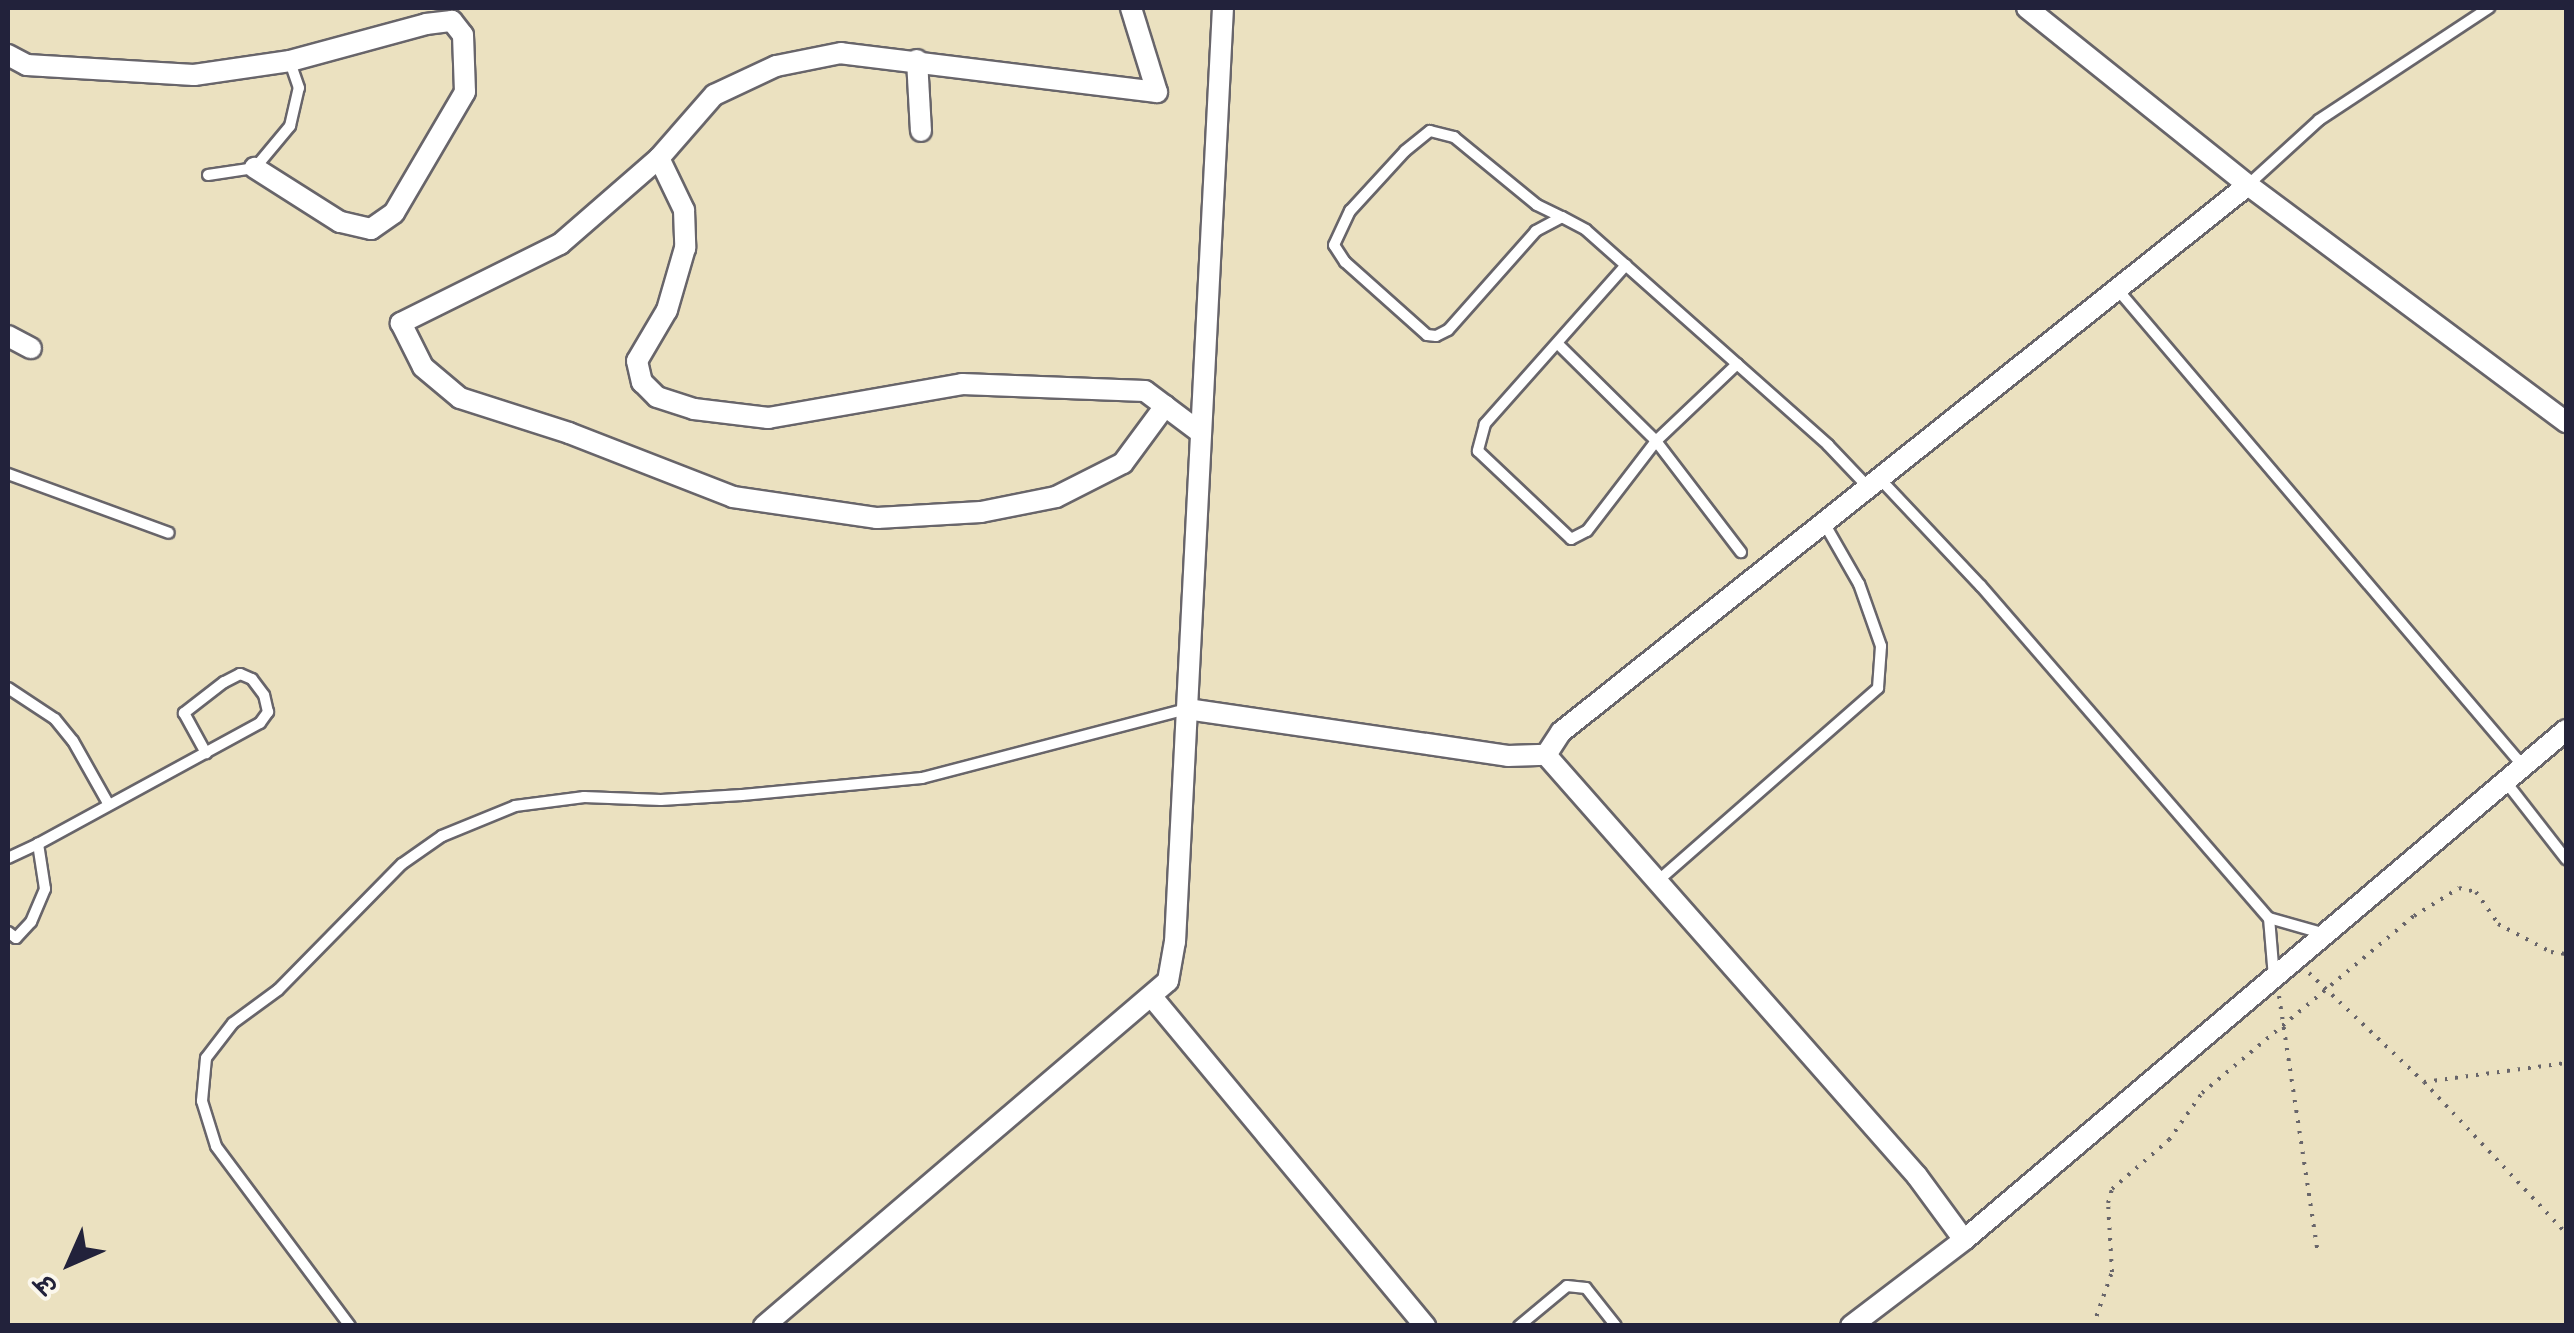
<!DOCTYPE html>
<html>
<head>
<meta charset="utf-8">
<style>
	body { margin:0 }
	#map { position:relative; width:2574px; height:1333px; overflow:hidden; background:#ebe1c0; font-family:Kalam,"Playpen Sans Deva",sans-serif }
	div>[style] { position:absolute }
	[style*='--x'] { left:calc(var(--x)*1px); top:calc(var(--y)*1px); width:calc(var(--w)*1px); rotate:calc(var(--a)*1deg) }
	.path>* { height:4px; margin-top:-2px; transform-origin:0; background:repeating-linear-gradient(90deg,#68656a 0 2.5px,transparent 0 10.5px) }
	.roads { filter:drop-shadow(2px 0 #68656a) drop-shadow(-2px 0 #68656a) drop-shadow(0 2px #68656a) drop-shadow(0 -2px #68656a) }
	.service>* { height:10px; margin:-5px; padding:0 5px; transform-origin:5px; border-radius:5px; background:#fff }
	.minor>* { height:20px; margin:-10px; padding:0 10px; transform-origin:10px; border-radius:10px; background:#fff }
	span { translate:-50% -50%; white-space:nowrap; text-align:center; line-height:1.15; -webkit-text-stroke:8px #fbf7ec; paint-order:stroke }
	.frame { position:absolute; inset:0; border:10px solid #22223b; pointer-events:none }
	.north { position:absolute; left:20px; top:1213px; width:100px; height:100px; -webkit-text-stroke:8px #fbf7ec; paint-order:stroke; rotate:225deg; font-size:28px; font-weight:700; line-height:40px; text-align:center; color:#22223b }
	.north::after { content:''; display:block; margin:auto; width:35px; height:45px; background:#22223b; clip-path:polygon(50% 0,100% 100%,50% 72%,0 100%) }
</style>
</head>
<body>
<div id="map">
	<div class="path">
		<i style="--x:2309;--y:973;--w:158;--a:43.5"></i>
		<i style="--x:2424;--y:1082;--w:207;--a:46.8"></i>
		<i style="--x:2279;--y:996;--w:260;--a:81.4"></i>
		<i style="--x:2424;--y:1082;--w:143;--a:-7.6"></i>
		<i style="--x:2093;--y:1326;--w:57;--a:-70.6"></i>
		<i style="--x:2112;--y:1272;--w:69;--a:-93.3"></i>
		<i style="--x:2108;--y:1203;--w:15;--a:-74"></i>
		<i style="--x:2112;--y:1189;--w:75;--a:-40.7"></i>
		<i style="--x:2169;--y:1140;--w:57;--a:-54.9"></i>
		<i style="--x:2202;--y:1093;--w:276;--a:-39.9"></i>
		<i style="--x:2414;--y:916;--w:53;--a:-31.9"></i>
		<i style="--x:2459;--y:888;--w:17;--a:13"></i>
		<i style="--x:2476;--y:892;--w:39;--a:55"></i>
		<i style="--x:2498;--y:924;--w:60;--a:27.8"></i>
		<i style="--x:2551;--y:952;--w:15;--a:8"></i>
	</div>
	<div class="roads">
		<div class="service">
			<i style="--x:208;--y:175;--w:48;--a:-8.5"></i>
			<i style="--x:255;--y:168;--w:55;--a:-50.2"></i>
			<i style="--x:290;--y:126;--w:39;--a:-77"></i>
			<i style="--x:299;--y:88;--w:28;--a:-109"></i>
			<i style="--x:2249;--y:184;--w:95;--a:-42.4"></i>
			<i style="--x:2319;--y:120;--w:204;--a:-33.4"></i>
			<i style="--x:1562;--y:217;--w:30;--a:152"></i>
			<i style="--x:1536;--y:231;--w:132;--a:131.6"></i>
			<i style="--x:1448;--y:330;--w:13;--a:153"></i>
			<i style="--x:1436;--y:336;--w:9;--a:-174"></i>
			<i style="--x:1427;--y:335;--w:110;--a:-138.3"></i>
			<i style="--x:1345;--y:262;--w:20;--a:-123"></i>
			<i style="--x:1334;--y:245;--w:38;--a:-65"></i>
			<i style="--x:1350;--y:211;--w:81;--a:-47.5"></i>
			<i style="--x:1405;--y:151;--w:32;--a:-39"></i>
			<i style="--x:1430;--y:131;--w:25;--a:14"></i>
			<i style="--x:1454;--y:137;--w:107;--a:39.3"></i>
			<i style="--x:1537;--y:205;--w:28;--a:26"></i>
			<i style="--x:1562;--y:217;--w:27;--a:28"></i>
			<i style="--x:1586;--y:230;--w:324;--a:41.6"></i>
			<i style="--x:1828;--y:445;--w:58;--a:46.4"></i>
			<i style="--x:1626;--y:265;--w:213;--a:131.6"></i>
			<i style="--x:1485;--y:424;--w:28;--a:105"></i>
			<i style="--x:1478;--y:451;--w:128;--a:43.4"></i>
			<i style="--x:1571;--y:539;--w:18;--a:-27"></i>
			<i style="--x:1587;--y:531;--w:113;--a:-52.5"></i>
			<i style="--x:1656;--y:441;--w:112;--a:-43.5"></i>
			<i style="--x:2118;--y:290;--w:625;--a:49.61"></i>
			<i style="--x:1558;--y:344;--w:138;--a:44.7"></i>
			<i style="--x:1656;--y:441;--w:140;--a:52.6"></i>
			<i style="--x:8;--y:474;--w:171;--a:20.1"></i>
			<i style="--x:1880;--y:479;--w:147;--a:46.7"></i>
			<i style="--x:1981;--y:586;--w:440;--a:49.1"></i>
			<i style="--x:2269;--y:918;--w:59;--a:85.2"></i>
			<i style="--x:8;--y:688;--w:56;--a:33.4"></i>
			<i style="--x:55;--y:719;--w:28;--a:51"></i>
			<i style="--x:73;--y:741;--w:73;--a:60.6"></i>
			<i style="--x:2506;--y:782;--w:98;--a:52.1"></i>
			<i style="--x:8;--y:858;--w:33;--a:-25"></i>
			<i style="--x:38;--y:844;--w:253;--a:-28.6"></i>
			<i style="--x:260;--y:723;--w:14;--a:-54"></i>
			<i style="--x:268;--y:712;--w:17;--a:-103"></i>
			<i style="--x:264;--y:695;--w:20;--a:-127"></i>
			<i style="--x:252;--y:679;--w:13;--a:-157"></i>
			<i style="--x:240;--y:674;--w:18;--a:153"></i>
			<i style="--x:224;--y:682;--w:51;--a:142.2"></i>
			<i style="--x:184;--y:713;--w:46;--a:61.2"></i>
			<i style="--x:1660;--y:879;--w:290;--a:-41.2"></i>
			<i style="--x:1878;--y:688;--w:42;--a:-85.9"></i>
			<i style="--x:1881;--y:646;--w:66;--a:-109.5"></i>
			<i style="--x:1859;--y:584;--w:70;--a:-119.8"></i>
			<i style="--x:2269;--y:918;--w:58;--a:15.9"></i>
			<i style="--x:8;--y:932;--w:10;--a:37"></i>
			<i style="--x:16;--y:938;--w:22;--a:-47"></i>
			<i style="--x:31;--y:922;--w:36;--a:-67"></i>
			<i style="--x:45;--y:889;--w:46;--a:-98.8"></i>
			<i style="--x:350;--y:1326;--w:224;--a:-126.7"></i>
			<i style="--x:216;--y:1146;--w:47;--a:-107.3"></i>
			<i style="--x:202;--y:1101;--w:43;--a:-84.7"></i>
			<i style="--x:206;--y:1058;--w:44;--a:-52.4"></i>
			<i style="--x:233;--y:1023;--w:56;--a:-36.3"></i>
			<i style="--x:278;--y:990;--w:177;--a:-45.5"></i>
			<i style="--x:402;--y:864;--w:49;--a:-35"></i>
			<i style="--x:442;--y:836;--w:79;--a:-22.3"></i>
			<i style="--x:515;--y:806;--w:70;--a:-7.4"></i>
			<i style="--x:584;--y:797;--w:77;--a:2.2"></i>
			<i style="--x:661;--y:800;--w:81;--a:-3.5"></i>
			<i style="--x:742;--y:795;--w:181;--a:-5.4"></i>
			<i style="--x:922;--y:778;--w:274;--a:-14.6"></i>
			<i style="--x:1519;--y:1326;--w:62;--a:-39.8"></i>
			<i style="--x:1567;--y:1286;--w:19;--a:6"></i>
			<i style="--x:1586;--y:1288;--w:48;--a:51.7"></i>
		</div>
		<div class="minor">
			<i style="--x:1131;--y:8;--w:88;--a:72.8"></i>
			<i style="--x:1157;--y:92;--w:318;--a:-173"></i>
			<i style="--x:841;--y:53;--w:66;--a:168.7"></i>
			<i style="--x:776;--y:66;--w:68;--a:154.9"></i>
			<i style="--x:714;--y:95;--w:84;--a:131.1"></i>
			<i style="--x:659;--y:158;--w:131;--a:139"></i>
			<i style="--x:560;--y:244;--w:178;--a:153.6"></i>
			<i style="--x:401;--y:323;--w:49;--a:63.4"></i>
			<i style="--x:423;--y:367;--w:48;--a:40"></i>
			<i style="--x:460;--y:398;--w:114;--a:17.8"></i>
			<i style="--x:569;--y:433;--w:176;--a:21.3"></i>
			<i style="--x:733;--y:497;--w:146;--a:8.3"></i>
			<i style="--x:877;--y:518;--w:104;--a:-3.3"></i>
			<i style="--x:981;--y:512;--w:76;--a:-11.3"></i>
			<i style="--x:1056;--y:497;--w:75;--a:-26.9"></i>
			<i style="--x:1123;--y:463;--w:71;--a:-53.6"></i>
			<i style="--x:2027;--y:8;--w:283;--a:38.7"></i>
			<i style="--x:2248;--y:185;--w:397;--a:36.7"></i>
			<i style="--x:8;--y:55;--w:21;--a:28"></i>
			<i style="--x:27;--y:65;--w:167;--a:3.4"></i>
			<i style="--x:194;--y:75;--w:97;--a:-8.3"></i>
			<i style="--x:290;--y:61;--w:141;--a:-15.2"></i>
			<i style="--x:426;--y:24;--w:26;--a:-7"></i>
			<i style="--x:452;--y:21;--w:18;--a:52"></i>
			<i style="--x:463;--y:35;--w:57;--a:88"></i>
			<i style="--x:465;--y:92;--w:140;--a:120.4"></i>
			<i style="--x:394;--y:213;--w:28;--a:145"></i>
			<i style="--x:371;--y:229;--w:32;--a:-167"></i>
			<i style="--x:340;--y:222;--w:101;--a:-147.6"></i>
			<i style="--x:917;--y:60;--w:71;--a:86.8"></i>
			<i style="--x:659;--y:158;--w:58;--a:64.3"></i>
			<i style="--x:684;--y:210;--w:38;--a:88"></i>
			<i style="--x:685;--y:248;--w:65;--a:106.2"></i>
			<i style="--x:667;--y:310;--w:59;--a:120.5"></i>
			<i style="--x:637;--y:361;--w:22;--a:77"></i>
			<i style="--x:642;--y:382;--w:21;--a:45"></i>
			<i style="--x:657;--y:397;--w:39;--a:18"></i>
			<i style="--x:694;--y:409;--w:75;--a:6.9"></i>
			<i style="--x:768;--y:418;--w:197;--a:-9.9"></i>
			<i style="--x:962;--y:384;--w:183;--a:2.2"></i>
			<i style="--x:1145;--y:391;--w:70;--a:36.9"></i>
			<i style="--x:8;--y:336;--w:26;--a:28"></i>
			<i style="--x:1187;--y:709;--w:324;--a:8.3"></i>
			<i style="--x:1508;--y:756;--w:38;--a:-2"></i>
			<i style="--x:1546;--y:755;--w:561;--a:48.61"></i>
			<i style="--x:1917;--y:1176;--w:79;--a:53.7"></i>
			<i style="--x:1546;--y:755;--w:27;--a:-57"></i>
			<i style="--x:1561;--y:732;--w:878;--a:-38.53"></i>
			<i style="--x:1152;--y:997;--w:428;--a:50.3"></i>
			<i style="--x:764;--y:1326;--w:531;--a:-40.5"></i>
			<i style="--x:1168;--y:981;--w:40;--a:-80"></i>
			<i style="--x:1175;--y:942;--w:935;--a:-87.06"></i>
			<i style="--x:1851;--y:1326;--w:142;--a:-37.3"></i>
			<i style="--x:1964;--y:1240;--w:789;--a:-40.27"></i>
		</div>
	</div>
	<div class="frame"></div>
	<div class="north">उ</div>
</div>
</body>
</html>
